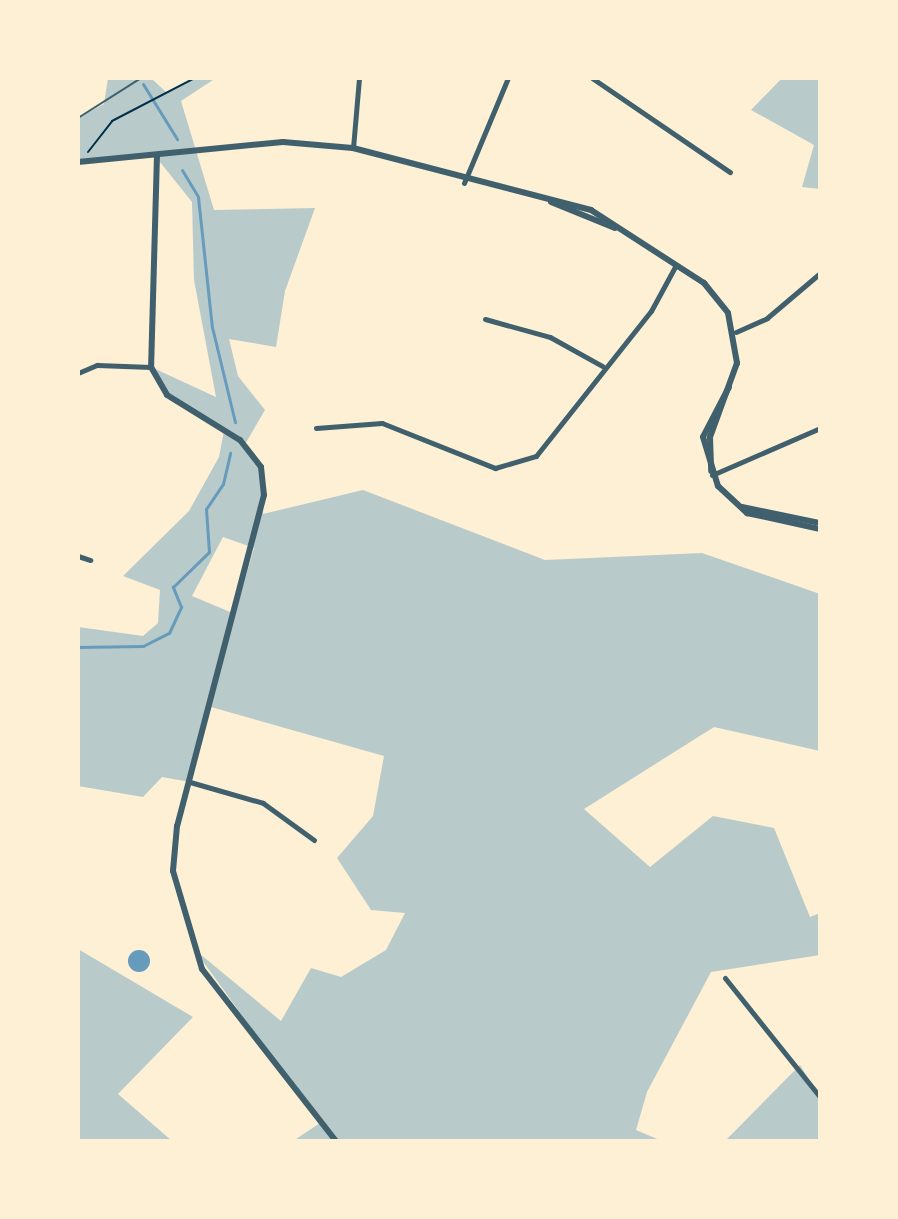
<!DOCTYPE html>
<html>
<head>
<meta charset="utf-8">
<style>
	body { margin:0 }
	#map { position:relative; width:898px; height:1219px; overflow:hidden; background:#fdf0d5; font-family:Helvetica,sans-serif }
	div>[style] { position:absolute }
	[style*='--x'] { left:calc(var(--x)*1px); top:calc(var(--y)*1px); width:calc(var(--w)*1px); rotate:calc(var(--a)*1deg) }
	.green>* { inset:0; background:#b9caca }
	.water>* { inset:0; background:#669bbc }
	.round { border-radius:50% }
	.stream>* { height:3px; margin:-1.5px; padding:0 1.5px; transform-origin:1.5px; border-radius:1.5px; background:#669bbc }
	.path>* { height:2px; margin:-1px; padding:0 1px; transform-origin:1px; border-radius:1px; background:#003049 }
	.service>* { height:2px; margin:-1px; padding:0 1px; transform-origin:1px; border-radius:1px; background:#3f606c }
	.minor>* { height:5px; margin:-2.5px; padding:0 2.5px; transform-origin:2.5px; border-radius:2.5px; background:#3f606c }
	.tertiary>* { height:6px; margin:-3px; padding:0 3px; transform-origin:3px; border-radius:3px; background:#3f606c }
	span { translate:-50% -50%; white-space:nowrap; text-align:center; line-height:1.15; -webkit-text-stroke:8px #fdf0d5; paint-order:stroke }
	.frame { position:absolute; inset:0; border:80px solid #fdf0d5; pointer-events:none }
</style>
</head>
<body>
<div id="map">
	<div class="green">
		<i style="clip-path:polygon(evenodd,108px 78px,151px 78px,166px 92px,195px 78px,216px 78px,181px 101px,214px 210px,315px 208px,285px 291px,276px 347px,229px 339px,238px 376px,265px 410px,244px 446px,261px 467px,263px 514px,363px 490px,545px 560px,702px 553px,820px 594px,820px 751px,714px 727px,584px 809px,650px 867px,713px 816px,774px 828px,810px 917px,820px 913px,820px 955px,711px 972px,647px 1092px,636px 1130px,662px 1141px,293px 1141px,320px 1123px,194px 949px,281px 1021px,311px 968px,341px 977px,386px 950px,405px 913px,371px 910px,337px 858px,373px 816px,384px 756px,211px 707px,190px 782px,162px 777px,143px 797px,78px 786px,78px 627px,143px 636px,158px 623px,160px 590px,123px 576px,189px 511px,219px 457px,224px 431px,167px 395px,151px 367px,216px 397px,194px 280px,192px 202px,156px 157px,78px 162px,78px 118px,104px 104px,108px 78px,223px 537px,254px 548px,235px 614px,192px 596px,223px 537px)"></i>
		<i style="clip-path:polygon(782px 78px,820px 78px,820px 189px,802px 187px,814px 145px,751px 110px)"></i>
		<i style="clip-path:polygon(78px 949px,193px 1017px,118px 1094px,172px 1141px,78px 1141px)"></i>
		<i style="clip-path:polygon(800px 1065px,820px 1097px,820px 1141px,725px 1141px)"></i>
	</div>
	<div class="water">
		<i class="round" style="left:128px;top:950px;width:22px;height:22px"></i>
	</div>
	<div class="stream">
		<i style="--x:143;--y:84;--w:65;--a:58.3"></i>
		<i style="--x:182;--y:170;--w:31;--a:59"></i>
		<i style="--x:198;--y:197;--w:131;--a:83.9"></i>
		<i style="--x:212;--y:327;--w:98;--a:76.4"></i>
		<i style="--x:78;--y:647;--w:65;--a:-0.9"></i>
		<i style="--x:143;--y:646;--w:29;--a:-27"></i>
		<i style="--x:169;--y:633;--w:29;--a:-65"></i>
		<i style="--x:181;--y:607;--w:22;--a:-112"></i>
		<i style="--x:173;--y:587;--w:50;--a:-44.2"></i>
		<i style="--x:209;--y:552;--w:43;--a:-94"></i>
		<i style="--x:206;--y:509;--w:30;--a:-56"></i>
		<i style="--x:223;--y:484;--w:32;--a:-77"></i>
	</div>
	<div class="path">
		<i style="--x:88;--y:152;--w:39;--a:-52"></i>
		<i style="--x:112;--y:121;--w:93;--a:-27.4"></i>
	</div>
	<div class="service">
		<i style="--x:78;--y:118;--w:75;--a:-32.4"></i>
	</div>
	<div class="minor">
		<i style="--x:592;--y:78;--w:167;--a:34.3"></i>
		<i style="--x:353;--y:148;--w:70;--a:-85.1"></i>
		<i style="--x:464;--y:183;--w:114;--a:-67.3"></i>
		<i style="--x:485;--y:319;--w:67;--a:15.5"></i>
		<i style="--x:550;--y:337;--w:60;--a:29.1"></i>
		<i style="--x:736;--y:332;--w:34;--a:-24"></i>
		<i style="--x:767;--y:318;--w:70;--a:-40.3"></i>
		<i style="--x:78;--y:373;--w:21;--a:-23"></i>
		<i style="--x:97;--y:365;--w:54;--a:2.1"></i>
		<i style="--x:316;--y:428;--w:66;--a:-4.3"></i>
		<i style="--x:382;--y:423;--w:122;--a:21.7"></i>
		<i style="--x:495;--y:468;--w:43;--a:-16.3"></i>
		<i style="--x:536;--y:456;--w:185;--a:-51.6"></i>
		<i style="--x:651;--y:311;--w:52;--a:-61.5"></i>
		<i style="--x:712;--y:475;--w:118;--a:-23.5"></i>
		<i style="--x:78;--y:556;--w:13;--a:18"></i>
		<i style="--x:190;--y:782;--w:76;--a:16"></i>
		<i style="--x:263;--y:803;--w:63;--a:36"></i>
		<i style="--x:725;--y:978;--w:152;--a:51.4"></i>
		<i style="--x:197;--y:1141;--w:37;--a:0"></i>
	</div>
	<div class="tertiary">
		<i style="--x:157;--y:155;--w:212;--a:91.6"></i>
		<i style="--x:151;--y:367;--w:32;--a:60"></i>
		<i style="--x:167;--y:395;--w:86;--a:31.7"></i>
		<i style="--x:240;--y:440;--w:34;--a:52"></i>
		<i style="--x:261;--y:467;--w:28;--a:84"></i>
		<i style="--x:264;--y:495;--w:342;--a:104.7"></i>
		<i style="--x:177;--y:826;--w:45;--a:95.1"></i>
		<i style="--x:173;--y:871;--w:102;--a:73.5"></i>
		<i style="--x:202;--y:969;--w:218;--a:52.1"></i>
		<i style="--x:78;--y:162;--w:206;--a:-5.6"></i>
		<i style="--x:283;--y:142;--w:70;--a:4.9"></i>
		<i style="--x:353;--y:148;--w:246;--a:14.6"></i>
		<i style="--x:591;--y:210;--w:135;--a:32.9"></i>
		<i style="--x:704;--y:283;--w:38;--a:51"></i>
		<i style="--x:728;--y:313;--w:51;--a:79.8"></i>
		<i style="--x:737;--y:363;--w:79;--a:110"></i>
		<i style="--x:710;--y:437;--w:34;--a:88"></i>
		<i style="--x:551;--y:202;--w:69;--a:22.1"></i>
		<i style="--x:729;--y:387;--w:56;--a:117.5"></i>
		<i style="--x:703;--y:437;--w:51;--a:73"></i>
		<i style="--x:718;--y:486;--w:40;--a:43"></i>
		<i style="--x:747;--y:513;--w:75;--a:12.4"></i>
		<i style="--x:742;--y:507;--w:80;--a:11.6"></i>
	</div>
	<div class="frame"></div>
</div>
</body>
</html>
